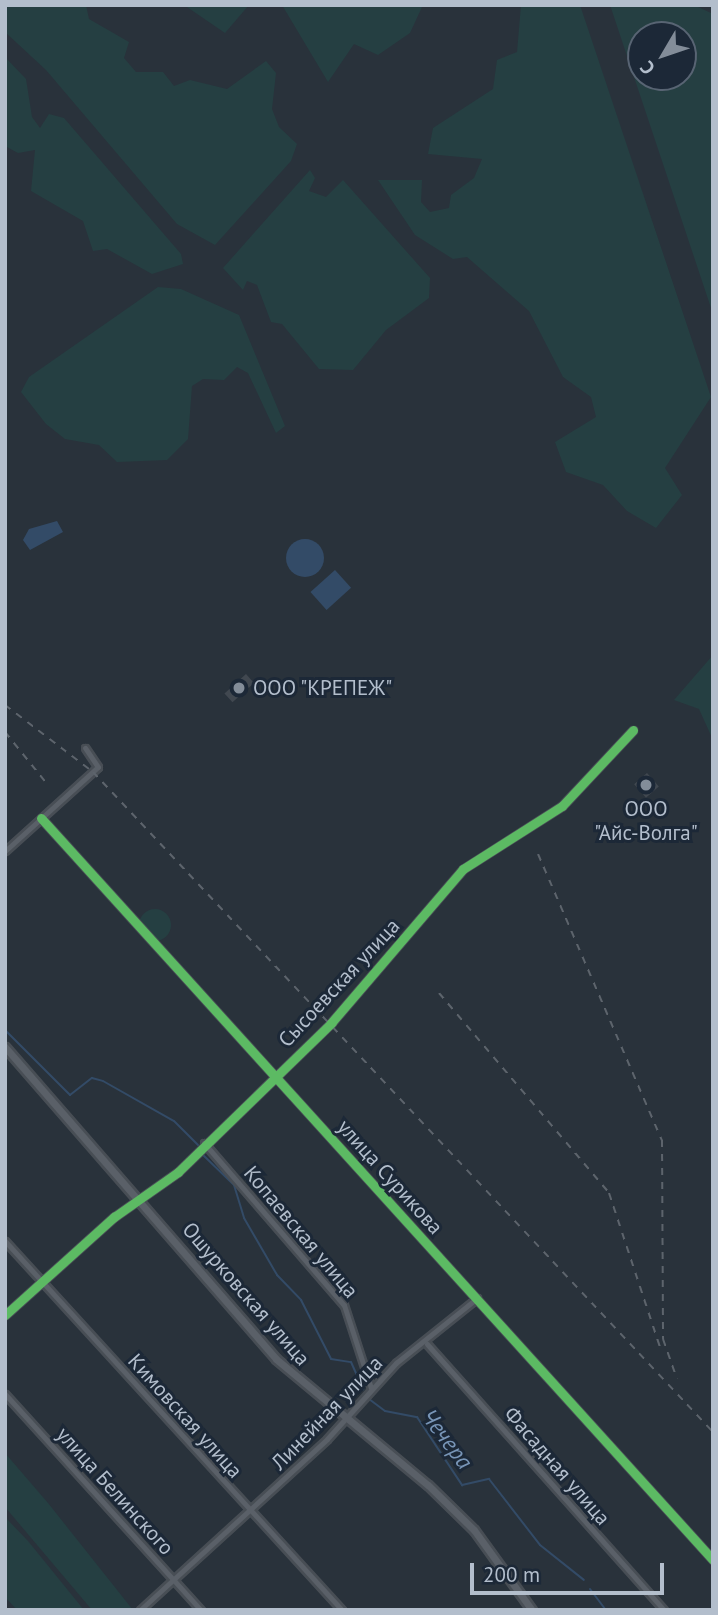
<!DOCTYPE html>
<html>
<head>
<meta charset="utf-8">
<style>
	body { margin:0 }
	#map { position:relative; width:718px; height:1615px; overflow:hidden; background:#29323b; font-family:"PT Sans",sans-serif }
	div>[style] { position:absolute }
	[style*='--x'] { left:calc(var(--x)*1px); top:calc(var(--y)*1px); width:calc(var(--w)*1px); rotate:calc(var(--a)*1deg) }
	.green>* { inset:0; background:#253f42 }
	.round { border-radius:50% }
	.water>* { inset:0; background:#334b67; transform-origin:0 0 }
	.stream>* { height:2px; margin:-1px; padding:0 1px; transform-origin:1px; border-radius:1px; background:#334b67 }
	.building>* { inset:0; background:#414850; transform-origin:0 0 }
	.roads { filter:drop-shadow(2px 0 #484e55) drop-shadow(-2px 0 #484e55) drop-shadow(0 2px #484e55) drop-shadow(0 -2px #484e55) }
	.minor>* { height:5px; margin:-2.5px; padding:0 2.5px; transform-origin:2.5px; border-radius:2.5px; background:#5a6068 }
	.tertiary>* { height:7px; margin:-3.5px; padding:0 3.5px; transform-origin:3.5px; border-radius:3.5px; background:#5a6068 }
	.rail>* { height:2px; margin-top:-1px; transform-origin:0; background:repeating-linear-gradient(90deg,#5d646c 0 7px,transparent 0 14px) }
	.cycleway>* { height:9px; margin:-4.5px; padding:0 4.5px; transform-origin:4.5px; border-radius:4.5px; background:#5cba63 }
	.dots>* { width:19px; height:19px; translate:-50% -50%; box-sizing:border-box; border:4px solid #1c2837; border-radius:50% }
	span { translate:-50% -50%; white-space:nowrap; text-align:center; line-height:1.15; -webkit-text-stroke:6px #1c2837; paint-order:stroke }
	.poi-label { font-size:21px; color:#b3becc }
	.left { translate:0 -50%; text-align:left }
	.street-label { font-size:21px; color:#b3becc }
	.water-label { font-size:23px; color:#7895b7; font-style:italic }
	.frame { position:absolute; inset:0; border:7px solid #b3becc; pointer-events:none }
	.north { position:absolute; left:627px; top:21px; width:70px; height:70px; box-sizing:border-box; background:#1c2837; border:2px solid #586473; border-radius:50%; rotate:231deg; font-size:19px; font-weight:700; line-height:28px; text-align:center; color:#b3becc }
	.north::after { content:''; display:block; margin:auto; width:24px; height:32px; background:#838d99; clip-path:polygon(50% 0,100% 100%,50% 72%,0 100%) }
	.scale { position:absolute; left:470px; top:1563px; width:194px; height:32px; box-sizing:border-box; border:4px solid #b3becc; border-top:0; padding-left:9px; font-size:21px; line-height:24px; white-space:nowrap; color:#b3becc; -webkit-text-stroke:5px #1c2837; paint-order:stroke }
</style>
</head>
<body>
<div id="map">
	<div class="green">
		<i style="clip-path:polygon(5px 5px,86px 5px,89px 19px,129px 42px,124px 58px,136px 72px,163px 72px,174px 86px,190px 80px,227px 89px,266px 61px,276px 73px,272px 109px,279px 127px,297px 144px,291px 161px,215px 245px,177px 224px,46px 70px,5px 32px)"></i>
		<i style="clip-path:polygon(184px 5px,249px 5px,225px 33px)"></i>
		<i style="clip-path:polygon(282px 5px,442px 5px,422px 7px,410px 33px,378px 55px,354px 44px,328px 82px)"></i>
		<i style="clip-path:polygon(521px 5px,580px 5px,711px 397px,665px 468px,682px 495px,656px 528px,627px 511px,603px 485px,566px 472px,555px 442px,596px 417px,591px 397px,563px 377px,529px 311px,467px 257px,453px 259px,415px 235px,378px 180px,422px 180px,421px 202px,430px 212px,449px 208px,451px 195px,474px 178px,482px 159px,428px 154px,433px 128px,493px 89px,497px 60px,517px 52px)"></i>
		<i style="clip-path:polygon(evenodd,610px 5px,694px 5px,713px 14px,713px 314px,610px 5px,641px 35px,683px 35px,683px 77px,641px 77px,641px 35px)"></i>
		<i style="clip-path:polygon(5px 57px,26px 79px,32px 117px,40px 128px,49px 114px,64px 118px,181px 254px,183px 264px,152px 274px,107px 249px,93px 251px,83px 221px,31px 191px,35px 150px,18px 153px,5px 146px)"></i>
		<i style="clip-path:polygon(310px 170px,315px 178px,309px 191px,326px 197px,343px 180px,430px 278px,429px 298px,386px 330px,353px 370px,319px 369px,282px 324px,271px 322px,257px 285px,247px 281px,243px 290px,223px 268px)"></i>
		<i style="clip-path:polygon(158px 287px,181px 289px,239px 315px,285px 426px,276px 433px,248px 373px,237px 367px,224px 380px,203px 379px,192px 386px,188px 439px,167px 460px,117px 462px,99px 445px,65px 439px,46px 424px,21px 392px,29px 377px)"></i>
		<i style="clip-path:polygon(713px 655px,713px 740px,699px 709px,674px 700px)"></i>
		<i class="round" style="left:139px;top:909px;width:32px;height:32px"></i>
		<i style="clip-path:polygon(5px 1453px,48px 1503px,133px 1610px,92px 1610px,5px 1507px)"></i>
		<i style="clip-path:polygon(5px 1517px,28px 1541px,84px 1610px,17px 1610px,5px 1597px)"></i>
	</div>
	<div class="water">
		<i style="clip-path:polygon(57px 521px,63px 532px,30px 550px,23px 540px,29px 529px)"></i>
		<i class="round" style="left:286px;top:539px;width:38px;height:38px"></i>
		<i style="left:335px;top:570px;width:24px;height:33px;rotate:48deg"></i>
	</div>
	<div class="stream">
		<i style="--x:5;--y:1030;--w:92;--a:45"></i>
		<i style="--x:70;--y:1095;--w:28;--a:-38"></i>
		<i style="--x:92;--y:1078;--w:11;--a:15"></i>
		<i style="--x:103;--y:1081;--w:81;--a:29.4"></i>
		<i style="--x:174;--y:1121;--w:34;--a:45"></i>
		<i style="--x:202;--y:1154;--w:45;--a:44.1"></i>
		<i style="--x:234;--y:1185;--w:34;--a:73"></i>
		<i style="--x:244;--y:1218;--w:66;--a:59.9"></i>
		<i style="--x:277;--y:1275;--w:35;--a:46"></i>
		<i style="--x:301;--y:1300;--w:66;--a:63"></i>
		<i style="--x:331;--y:1359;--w:20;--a:9"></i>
		<i style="--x:351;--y:1362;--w:30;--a:66"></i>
		<i style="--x:369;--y:1399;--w:20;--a:37"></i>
		<i style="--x:385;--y:1411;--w:33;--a:11"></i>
		<i style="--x:417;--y:1417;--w:82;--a:56.5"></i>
		<i style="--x:462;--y:1485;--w:28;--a:-13"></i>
		<i style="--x:489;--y:1479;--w:83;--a:52.3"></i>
		<i style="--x:540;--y:1545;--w:56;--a:38.5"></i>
		<i style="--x:590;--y:1589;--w:26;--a:53"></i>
	</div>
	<div class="building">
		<i style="left:246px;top:674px;width:12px;height:29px;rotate:48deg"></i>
		<i style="left:647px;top:773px;width:18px;height:17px;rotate:49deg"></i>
	</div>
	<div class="roads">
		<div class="minor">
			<i style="--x:41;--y:818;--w:1001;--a:47.83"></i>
			<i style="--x:5;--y:851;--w:125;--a:-42.1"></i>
			<i style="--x:98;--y:767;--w:23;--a:-124"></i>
			<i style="--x:204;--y:1143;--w:214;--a:49.2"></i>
			<i style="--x:344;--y:1305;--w:87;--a:72"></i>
			<i style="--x:5;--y:1241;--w:500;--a:47.6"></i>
			<i style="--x:5;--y:1315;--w:147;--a:-42"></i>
			<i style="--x:114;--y:1217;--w:78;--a:-35.1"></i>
			<i style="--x:178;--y:1172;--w:214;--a:-44.2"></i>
			<i style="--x:331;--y:1023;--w:203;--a:-49.4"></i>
			<i style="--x:463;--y:869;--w:117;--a:-32.5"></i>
			<i style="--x:562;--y:806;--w:104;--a:-46.9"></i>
			<i style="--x:427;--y:1344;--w:356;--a:48.3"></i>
			<i style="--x:5;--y:1394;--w:292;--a:47.8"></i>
			<i style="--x:140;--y:1610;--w:253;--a:-42.4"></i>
			<i style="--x:327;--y:1439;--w:103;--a:-47.8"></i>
			<i style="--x:396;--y:1363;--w:104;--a:-38.7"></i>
		</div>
		<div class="tertiary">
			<i style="--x:5;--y:1047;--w:413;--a:49"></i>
			<i style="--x:276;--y:1359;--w:197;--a:39.7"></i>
			<i style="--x:428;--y:1485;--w:64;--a:44.4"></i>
			<i style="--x:474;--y:1530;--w:99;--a:54.1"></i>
		</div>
	</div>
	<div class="rail">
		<i style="--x:5;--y:705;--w:111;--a:37.3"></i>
		<i style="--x:93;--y:772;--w:906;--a:46.79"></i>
		<i style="--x:5;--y:732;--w:68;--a:50.9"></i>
		<i style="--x:538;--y:854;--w:312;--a:66.6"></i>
		<i style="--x:662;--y:1140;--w:199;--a:89.7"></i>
		<i style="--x:663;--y:1339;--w:42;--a:70.7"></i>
		<i style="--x:439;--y:993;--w:262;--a:49.6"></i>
		<i style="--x:609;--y:1193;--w:165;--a:71.7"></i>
	</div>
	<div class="cycleway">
		<i style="--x:41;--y:818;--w:1001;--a:47.83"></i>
		<i style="--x:5;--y:1315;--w:147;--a:-42"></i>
		<i style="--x:114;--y:1217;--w:78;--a:-35.1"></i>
		<i style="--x:178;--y:1172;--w:214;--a:-44.2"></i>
		<i style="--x:331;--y:1023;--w:203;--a:-49.4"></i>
		<i style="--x:463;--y:869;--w:117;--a:-32.5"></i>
		<i style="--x:562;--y:806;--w:104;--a:-46.9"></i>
	</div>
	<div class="dots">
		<i style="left:239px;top:688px;background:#838d99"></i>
		<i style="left:646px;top:785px;background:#838d99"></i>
	</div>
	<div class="poi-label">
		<span class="left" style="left:253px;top:688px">ООО "КРЕПЕЖ"</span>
		<span style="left:646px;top:821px">ООО<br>"Айс-Волга"</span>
	</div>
	<div class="street-label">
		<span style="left:339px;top:983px;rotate:-47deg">Сысоевская улица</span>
		<span style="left:390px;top:1177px;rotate:48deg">улица Сурикова</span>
		<span style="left:301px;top:1232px;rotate:50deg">Копаевская улица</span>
		<span style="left:246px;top:1294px;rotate:49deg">Ошурковская улица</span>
		<span style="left:327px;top:1413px;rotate:-46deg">Линейная улица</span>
		<span style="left:185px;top:1416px;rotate:48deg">Кимовская улица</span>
		<span style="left:557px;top:1466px;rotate:49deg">Фасадная улица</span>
		<span style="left:115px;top:1491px;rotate:48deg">улица Белинского</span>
	</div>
	<div class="water-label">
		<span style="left:447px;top:1439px;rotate:53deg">Чечера</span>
	</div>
	<div class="frame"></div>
	<div class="north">С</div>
	<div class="scale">200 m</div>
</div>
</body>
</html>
